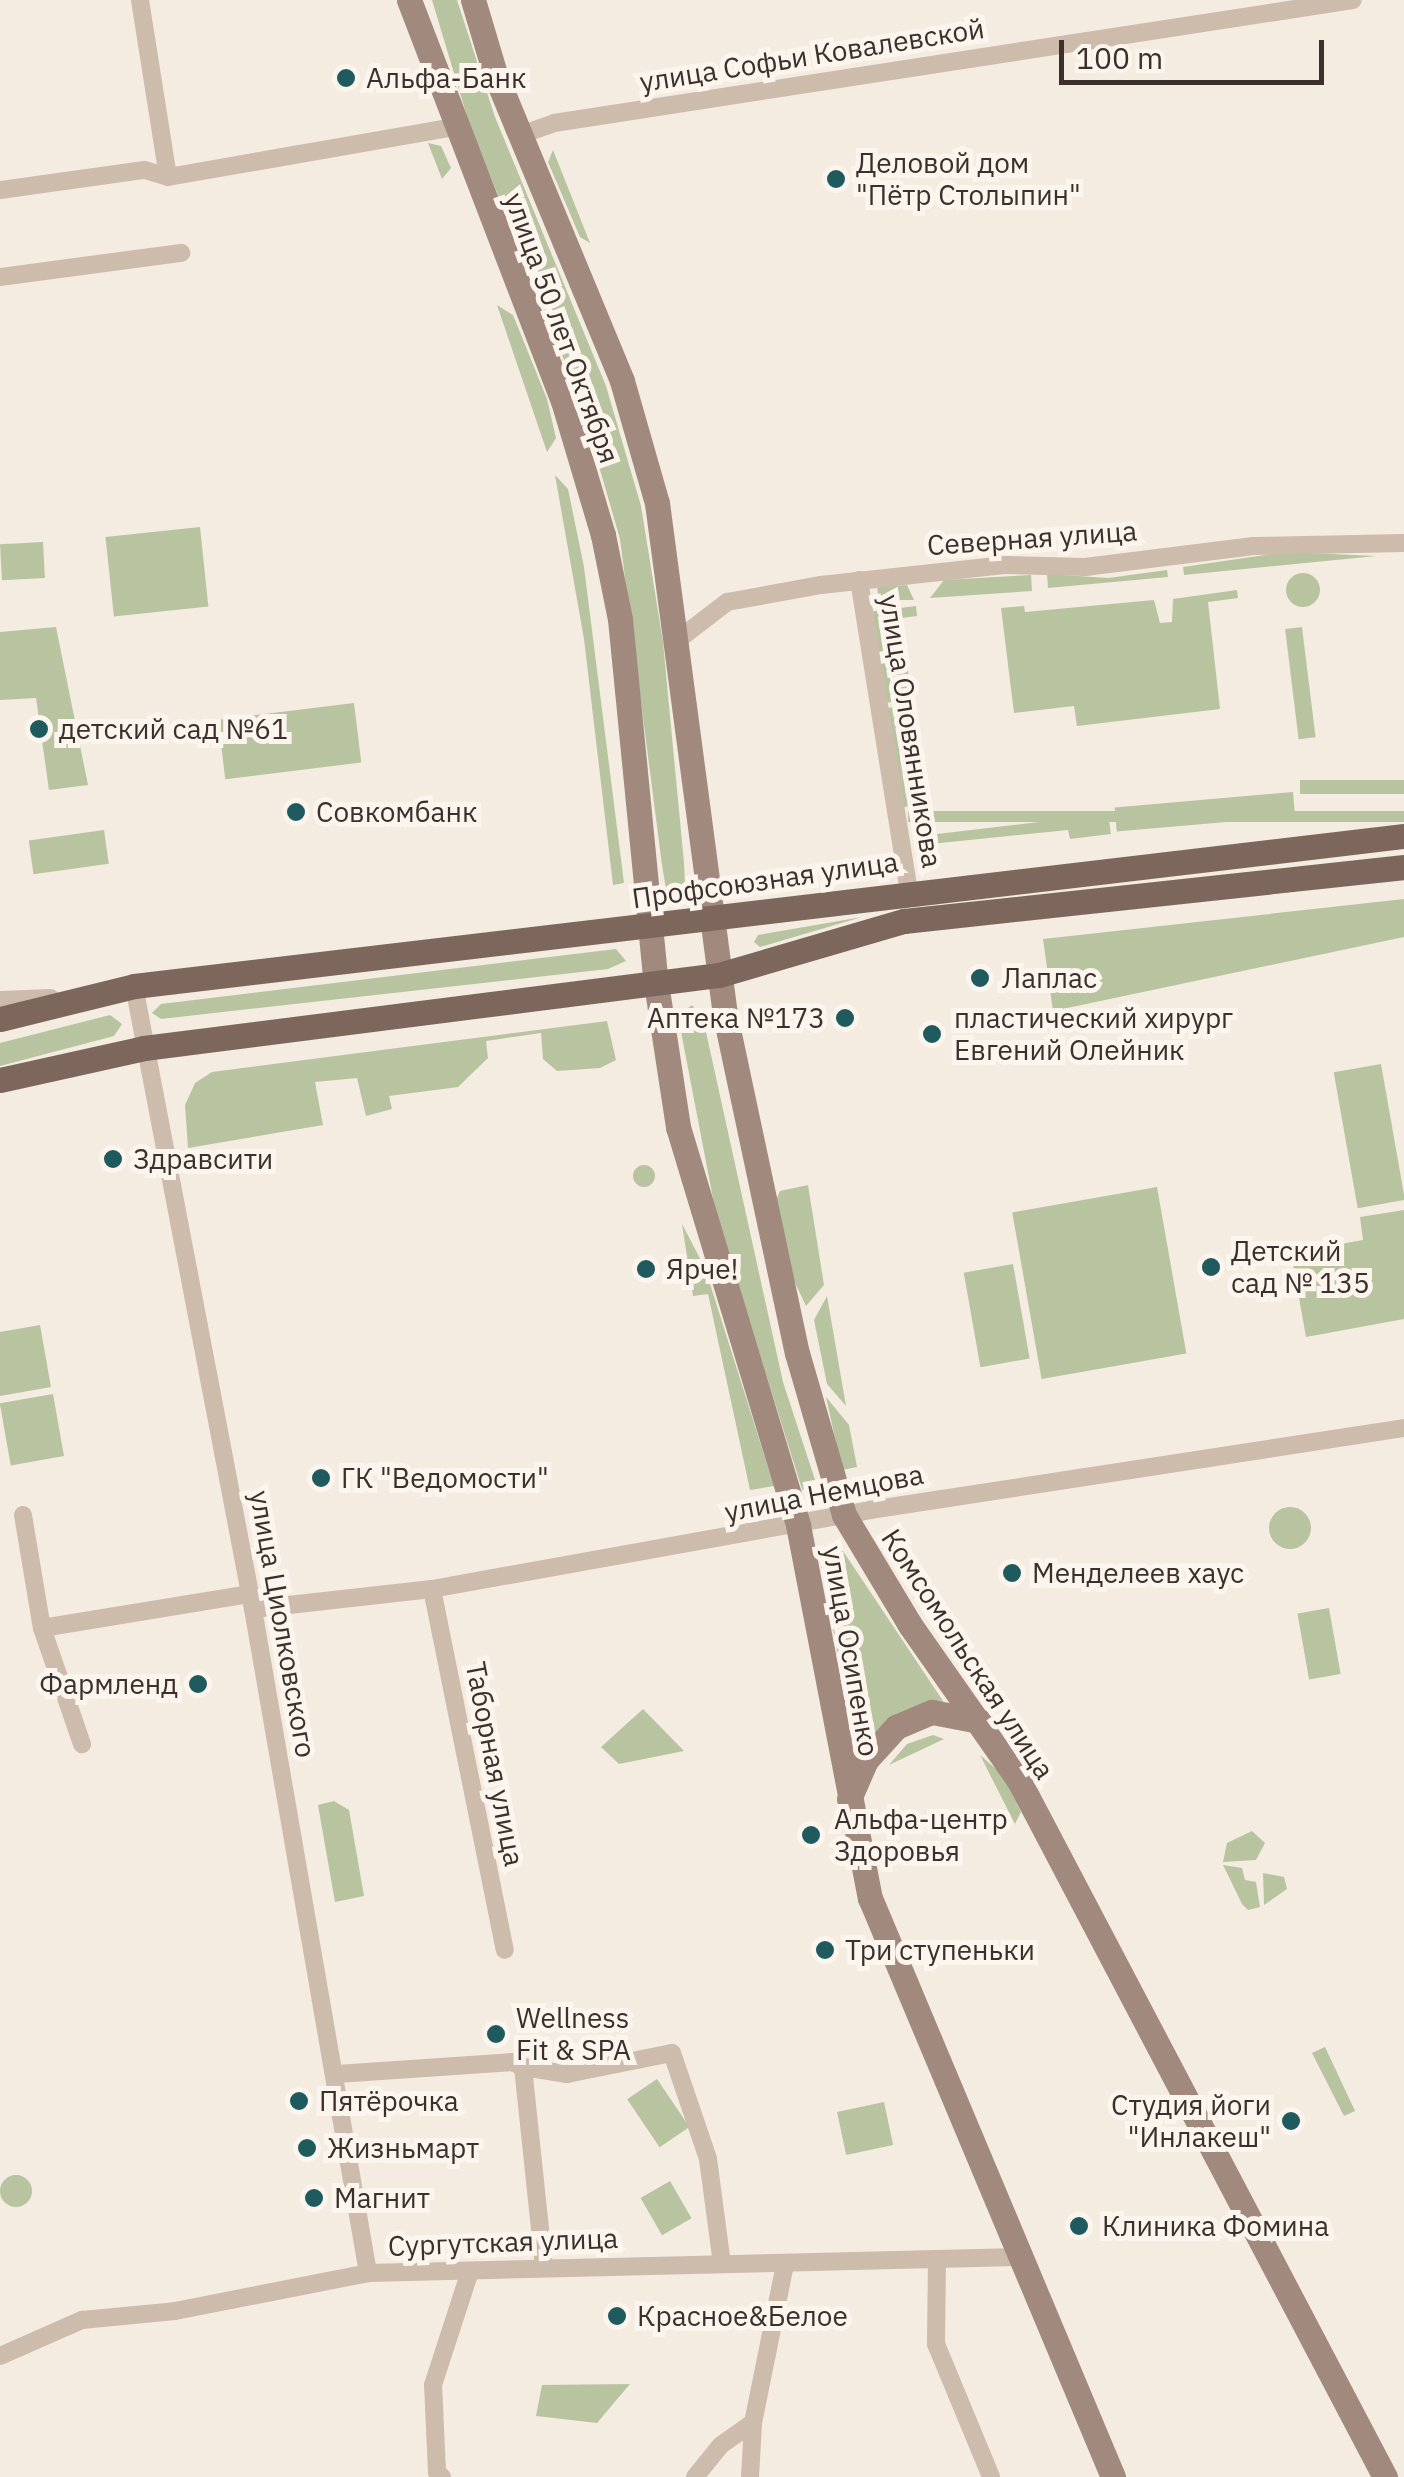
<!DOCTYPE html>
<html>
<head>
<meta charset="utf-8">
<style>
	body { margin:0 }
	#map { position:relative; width:1404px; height:2477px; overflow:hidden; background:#f4ebe1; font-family:"IBM Plex Sans",sans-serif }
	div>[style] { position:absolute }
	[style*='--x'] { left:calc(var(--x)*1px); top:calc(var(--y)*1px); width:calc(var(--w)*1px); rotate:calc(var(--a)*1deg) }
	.green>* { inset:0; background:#b8c4a0; transform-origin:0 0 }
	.round { border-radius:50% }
	.minor>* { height:18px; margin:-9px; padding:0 9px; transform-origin:9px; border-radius:9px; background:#cdbbac }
	.tertiary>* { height:22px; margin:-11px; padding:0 11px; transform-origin:11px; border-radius:11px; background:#cdbbac }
	.secondary>* { height:25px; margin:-12.5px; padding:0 12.5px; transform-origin:12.5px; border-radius:12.5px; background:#a18a7d }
	.primary>* { height:25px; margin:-12.5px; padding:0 12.5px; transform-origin:12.5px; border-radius:12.5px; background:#7d675c }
	.dots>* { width:28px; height:28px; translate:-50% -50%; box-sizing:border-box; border:5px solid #fbf5ee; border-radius:50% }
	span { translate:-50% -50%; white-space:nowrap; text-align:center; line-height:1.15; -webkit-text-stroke:10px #fbf5ee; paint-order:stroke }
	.street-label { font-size:28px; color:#3b302b }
	.poi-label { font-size:28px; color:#3b302b }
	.left { translate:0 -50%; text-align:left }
	.right { translate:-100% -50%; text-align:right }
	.scale { position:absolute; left:1059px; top:40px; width:265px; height:45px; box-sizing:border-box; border:5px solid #3b302b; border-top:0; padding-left:12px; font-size:30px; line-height:35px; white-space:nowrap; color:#3b302b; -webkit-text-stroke:8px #fbf5ee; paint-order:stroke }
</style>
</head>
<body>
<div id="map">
	<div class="green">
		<i style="clip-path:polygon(432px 0,457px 0,495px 117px,606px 386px,641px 506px,663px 642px,684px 863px,685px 885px,678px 893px,666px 889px,662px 865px,620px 539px,579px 397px,469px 123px)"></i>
		<i style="clip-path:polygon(428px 143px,441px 146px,451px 168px,442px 179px)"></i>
		<i style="clip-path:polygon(553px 150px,590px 243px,580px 237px,548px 162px)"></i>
		<i style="clip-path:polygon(497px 305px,513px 315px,547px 399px,556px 438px,547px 452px)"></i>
		<i style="clip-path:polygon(555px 475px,568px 489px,584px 567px,624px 883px,613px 885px,584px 639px)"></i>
		<i style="left:200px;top:527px;width:80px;height:95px;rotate:84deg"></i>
		<i style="left:43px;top:542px;width:36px;height:43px;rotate:87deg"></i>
		<i style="clip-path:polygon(1286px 552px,1376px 556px,1184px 575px,1183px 567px)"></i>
		<i style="clip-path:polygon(1167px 570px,1168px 577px,1048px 588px,1047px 574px,1108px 578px)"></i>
		<i class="round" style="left:1286px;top:573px;width:34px;height:34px"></i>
		<i style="clip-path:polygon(1031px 575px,1032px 591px,930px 598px,944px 580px)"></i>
		<i style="clip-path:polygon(907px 585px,914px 600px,879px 600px,877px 587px)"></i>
		<i style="clip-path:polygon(1237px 590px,1238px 598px,1208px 602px,1220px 709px,1077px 726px,1074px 706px,1014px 713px,1001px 608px,1024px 606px,1025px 612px,1154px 600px,1160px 623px,1172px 622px,1173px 599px)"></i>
		<i style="clip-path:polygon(916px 606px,917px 616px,902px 618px,911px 699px,885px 703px,868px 612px)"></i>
		<i style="clip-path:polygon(56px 627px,88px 785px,49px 790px,36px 698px,0 700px,0 632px)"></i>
		<i style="left:1302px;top:627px;width:111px;height:17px;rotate:83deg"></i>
		<i style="left:354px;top:703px;width:60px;height:137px;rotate:83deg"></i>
		<i style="clip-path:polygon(908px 705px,916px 805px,904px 807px,887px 708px)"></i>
		<i style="left:1404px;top:780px;width:14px;height:104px;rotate:90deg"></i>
		<i style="left:1293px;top:792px;width:24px;height:179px;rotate:85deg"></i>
		<i style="left:1404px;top:811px;width:11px;height:496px;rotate:90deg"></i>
		<i style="clip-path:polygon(1108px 814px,1111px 834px,1070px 839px,1068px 830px,921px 845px,920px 836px)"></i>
		<i style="left:104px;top:830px;width:34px;height:76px;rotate:82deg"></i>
		<i style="clip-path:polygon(1404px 899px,1404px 937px,1053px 1011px,1043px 939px)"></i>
		<i style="clip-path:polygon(862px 917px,760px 947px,754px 942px,758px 935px)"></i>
		<i style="clip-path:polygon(616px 949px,626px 961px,608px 969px,161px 1019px,152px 1013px,161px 1004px)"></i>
		<i style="clip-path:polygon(692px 1005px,704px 1023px,783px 1382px,817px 1486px,811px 1494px,802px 1489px,716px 1214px,678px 1016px)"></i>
		<i style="clip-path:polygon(110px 1015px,122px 1024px,114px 1036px,0 1066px,0 1043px)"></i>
		<i style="clip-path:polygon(607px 1021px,616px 1060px,600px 1068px,557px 1071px,543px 1059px,541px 1033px,486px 1041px,488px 1058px,458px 1087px,389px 1096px,392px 1109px,366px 1116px,357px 1078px,315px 1082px,323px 1125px,188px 1148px,185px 1105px,195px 1083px,212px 1072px)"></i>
		<i style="left:1381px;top:1064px;width:138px;height:48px;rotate:80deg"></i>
		<i class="round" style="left:633px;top:1165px;width:22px;height:22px"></i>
		<i style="clip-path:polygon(808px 1185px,824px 1285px,806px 1306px,789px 1270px,775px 1202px,780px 1191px)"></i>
		<i style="left:1157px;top:1187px;width:169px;height:147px;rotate:80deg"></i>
		<i style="clip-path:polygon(1404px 1210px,1404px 1319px,1306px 1337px,1291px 1253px,1363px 1240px,1360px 1217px)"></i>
		<i style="clip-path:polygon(682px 1224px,705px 1268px,774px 1486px,750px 1490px,708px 1294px,693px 1296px)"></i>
		<i style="left:1013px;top:1264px;width:96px;height:50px;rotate:80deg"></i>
		<i style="clip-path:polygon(827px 1296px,846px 1406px,827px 1384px,814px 1320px)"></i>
		<i style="clip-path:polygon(40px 1325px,51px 1387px,0 1396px,0 1332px)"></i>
		<i style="left:53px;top:1394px;width:63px;height:54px;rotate:80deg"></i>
		<i style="clip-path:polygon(826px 1397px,849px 1425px,857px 1467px,842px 1470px)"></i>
		<i class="round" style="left:1269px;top:1507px;width:42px;height:42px"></i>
		<i style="clip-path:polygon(829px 1545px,841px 1548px,945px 1704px,858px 1762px,820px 1560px)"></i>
		<i style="left:1329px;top:1608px;width:67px;height:32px;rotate:80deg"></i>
		<i style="clip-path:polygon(643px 1709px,684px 1751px,619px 1764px,601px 1747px)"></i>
		<i style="clip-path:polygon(933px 1735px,944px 1739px,889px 1765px,907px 1744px)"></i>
		<i style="clip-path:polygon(980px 1755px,1003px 1775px,1021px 1812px,1015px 1824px)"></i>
		<i style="clip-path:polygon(334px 1801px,349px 1810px,364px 1896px,335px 1902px,318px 1805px)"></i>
		<i style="clip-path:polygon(1252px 1831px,1265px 1843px,1256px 1860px,1223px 1862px,1227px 1843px)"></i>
		<i style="clip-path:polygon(1223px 1865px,1242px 1868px,1245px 1880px,1256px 1882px,1260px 1907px,1248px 1910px,1242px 1904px)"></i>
		<i style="clip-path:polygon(1263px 1873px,1284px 1877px,1287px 1889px,1264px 1905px)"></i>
		<i style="clip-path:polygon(1325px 2047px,1355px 2111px,1344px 2116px,1312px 2053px)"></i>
		<i style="left:657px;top:2079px;width:58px;height:36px;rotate:56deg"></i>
		<i style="left:884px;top:2102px;width:44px;height:48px;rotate:78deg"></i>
		<i class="round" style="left:0;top:2175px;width:32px;height:32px"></i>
		<i style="left:670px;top:2181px;width:43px;height:34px;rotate:60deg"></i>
		<i style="clip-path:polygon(630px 2384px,597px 2423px,536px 2416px,542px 2385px)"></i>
	</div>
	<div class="minor">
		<i style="--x:140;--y:0;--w:179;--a:81"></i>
		<i style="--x:520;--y:135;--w:36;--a:-19"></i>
		<i style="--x:554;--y:123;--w:808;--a:-8.75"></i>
		<i style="--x:0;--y:190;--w:146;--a:-7.9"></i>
		<i style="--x:145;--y:170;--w:24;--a:17"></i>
		<i style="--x:168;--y:177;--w:290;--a:-9.9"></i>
		<i style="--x:0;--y:277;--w:183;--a:-7.6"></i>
		<i style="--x:859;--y:580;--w:315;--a:80.9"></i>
		<i style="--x:679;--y:639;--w:61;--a:-37.6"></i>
		<i style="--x:727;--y:602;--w:96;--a:-10.3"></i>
		<i style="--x:821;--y:585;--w:186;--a:-6.2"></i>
		<i style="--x:1006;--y:565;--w:79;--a:1.5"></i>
		<i style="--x:1085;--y:567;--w:170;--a:-7.1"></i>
		<i style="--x:1254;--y:546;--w:150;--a:-1.1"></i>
		<i style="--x:134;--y:986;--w:634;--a:79.19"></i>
		<i style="--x:253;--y:1609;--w:674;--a:80.17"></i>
		<i style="--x:23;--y:1515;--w:115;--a:80.5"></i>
		<i style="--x:42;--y:1628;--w:123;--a:71"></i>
		<i style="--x:432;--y:1589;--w:368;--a:78.6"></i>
		<i style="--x:253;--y:1609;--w:180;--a:-6.4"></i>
		<i style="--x:432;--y:1589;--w:445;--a:-10.2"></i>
		<i style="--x:870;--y:1510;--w:540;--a:-8.73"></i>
		<i style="--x:42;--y:1628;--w:211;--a:-9.3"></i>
		<i style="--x:523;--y:2067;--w:45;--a:9"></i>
		<i style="--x:567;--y:2074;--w:107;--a:-11.3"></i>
		<i style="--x:672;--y:2053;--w:112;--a:71.2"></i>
		<i style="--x:708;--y:2159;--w:106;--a:82.4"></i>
		<i style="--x:337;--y:2074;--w:175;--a:-3.9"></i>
		<i style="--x:512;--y:2062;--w:12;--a:24"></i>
		<i style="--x:523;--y:2067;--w:202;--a:84"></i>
		<i style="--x:937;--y:2260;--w:84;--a:90.7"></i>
		<i style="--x:936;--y:2344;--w:144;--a:67.5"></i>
		<i style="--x:0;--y:2356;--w:90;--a:-23.7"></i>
		<i style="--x:82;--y:2320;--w:93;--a:-5.5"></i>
		<i style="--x:175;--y:2311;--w:197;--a:-11.1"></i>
		<i style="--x:368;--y:2273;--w:652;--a:-1.41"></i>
		<i style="--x:442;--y:2477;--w:7;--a:-135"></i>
		<i style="--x:437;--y:2472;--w:87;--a:-92.6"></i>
		<i style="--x:433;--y:2385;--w:120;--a:-72"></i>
		<i style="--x:695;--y:2477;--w:41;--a:-50.9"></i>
		<i style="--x:721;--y:2445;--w:39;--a:-35"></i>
		<i style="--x:750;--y:2477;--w:54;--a:-86.8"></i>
		<i style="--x:753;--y:2423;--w:161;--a:-78.6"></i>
	</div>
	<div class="tertiary">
		<i style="--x:0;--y:1002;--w:50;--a:-2.3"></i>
	</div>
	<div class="secondary">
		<i style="--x:409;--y:0;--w:430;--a:69"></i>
		<i style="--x:563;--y:401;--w:140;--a:73.4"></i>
		<i style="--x:603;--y:535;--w:86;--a:78.6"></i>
		<i style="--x:620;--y:619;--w:366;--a:84.4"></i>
		<i style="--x:656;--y:983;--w:146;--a:81.3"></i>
		<i style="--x:678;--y:1127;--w:416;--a:73.2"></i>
		<i style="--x:798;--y:1525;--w:380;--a:79.1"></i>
		<i style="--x:870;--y:1898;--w:628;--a:67.23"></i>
		<i style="--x:473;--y:0;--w:77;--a:73.4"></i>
		<i style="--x:495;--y:74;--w:332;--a:67.5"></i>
		<i style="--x:622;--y:381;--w:127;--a:74"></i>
		<i style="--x:657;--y:503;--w:516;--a:82.43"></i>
		<i style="--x:725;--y:1015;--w:346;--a:78"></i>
		<i style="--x:797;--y:1353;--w:169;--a:73.8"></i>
		<i style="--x:844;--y:1515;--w:128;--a:59"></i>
		<i style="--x:910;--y:1625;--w:188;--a:55"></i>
		<i style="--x:1018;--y:1779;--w:789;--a:62.27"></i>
		<i style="--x:849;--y:1799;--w:43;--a:-66.4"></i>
		<i style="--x:866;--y:1760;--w:45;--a:-47.7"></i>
		<i style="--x:896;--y:1727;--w:39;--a:-23"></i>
		<i style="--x:932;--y:1712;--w:48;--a:10.8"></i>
	</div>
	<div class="primary">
		<i style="--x:0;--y:1019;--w:138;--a:-13.8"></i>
		<i style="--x:134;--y:986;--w:1279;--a:-6.74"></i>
		<i style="--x:0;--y:1080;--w:148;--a:-12.5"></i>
		<i style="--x:144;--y:1048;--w:580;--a:-7.24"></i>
		<i style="--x:719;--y:975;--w:193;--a:-16.3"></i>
		<i style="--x:904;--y:921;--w:503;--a:-6.16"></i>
	</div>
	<div class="dots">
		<i style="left:346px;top:78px;background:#1f5a5e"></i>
		<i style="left:836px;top:179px;background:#1f5a5e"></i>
		<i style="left:39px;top:729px;background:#1f5a5e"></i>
		<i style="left:296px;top:812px;background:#1f5a5e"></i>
		<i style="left:980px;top:978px;background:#1f5a5e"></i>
		<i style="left:845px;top:1018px;background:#1f5a5e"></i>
		<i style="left:932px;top:1034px;background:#1f5a5e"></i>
		<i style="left:113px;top:1159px;background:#1f5a5e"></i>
		<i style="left:1211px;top:1267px;background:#1f5a5e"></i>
		<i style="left:646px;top:1269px;background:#1f5a5e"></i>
		<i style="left:321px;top:1478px;background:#1f5a5e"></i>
		<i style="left:1012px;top:1573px;background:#1f5a5e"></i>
		<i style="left:198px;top:1684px;background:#1f5a5e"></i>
		<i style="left:811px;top:1835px;background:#1f5a5e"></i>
		<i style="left:825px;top:1950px;background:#1f5a5e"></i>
		<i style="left:496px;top:2034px;background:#1f5a5e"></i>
		<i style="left:299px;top:2101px;background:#1f5a5e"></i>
		<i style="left:1291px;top:2121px;background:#1f5a5e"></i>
		<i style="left:307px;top:2148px;background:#1f5a5e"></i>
		<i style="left:314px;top:2198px;background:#1f5a5e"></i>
		<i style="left:1079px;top:2226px;background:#1f5a5e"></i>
		<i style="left:617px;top:2316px;background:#1f5a5e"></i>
	</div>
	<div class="street-label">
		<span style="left:812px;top:55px;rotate:-9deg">улица Софьи Ковалевской</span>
		<span style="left:562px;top:328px;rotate:70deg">улица 50 лет Октября</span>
		<span style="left:1032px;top:538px;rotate:-4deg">Северная улица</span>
		<span style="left:911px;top:731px;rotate:81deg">улица Оловянникова</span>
		<span style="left:765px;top:880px;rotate:-8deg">Профсоюзная улица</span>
		<span style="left:824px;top:1493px;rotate:-11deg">улица Немцова</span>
		<span style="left:283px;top:1624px;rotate:80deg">улица Циолковского</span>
		<span style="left:851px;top:1651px;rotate:80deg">улица Осипенко</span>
		<span style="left:968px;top:1654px;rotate:57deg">Комсомольская улица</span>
		<span style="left:495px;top:1764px;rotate:79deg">Таборная улица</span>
		<span style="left:503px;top:2242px;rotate:-2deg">Сургутская улица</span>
	</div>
	<div class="poi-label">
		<span class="left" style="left:366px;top:78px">Альфа-Банк</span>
		<span class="left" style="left:856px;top:179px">Деловой дом<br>"Пётр Столыпин"</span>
		<span class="left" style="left:59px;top:729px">детский сад №61</span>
		<span class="left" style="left:316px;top:812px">Совкомбанк</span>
		<span class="left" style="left:1002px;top:978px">Лаплас</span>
		<span class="right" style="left:825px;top:1018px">Аптека №173</span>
		<span class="left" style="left:954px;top:1034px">пластический хирург<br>Евгений Олейник</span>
		<span class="left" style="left:133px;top:1159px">Здравсити</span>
		<span class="left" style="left:1231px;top:1267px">Детский<br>сад № 135</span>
		<span class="left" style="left:666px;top:1269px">Ярче!</span>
		<span class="left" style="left:341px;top:1478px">ГК "Ведомости"</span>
		<span class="left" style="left:1032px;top:1573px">Менделеев хаус</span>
		<span class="right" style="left:178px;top:1684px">Фармленд</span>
		<span class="left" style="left:834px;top:1835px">Альфа-центр<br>Здоровья</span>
		<span class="left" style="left:845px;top:1950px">Три ступеньки</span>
		<span class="left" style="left:516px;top:2034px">Wellness<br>Fit &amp; SPA</span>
		<span class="left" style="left:319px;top:2101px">Пятёрочка</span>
		<span class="right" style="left:1271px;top:2121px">Студия йоги<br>"Инлакеш"</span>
		<span class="left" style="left:327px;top:2148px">Жизньмарт</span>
		<span class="left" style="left:334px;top:2198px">Магнит</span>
		<span class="left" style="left:1102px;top:2226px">Клиника Фомина</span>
		<span class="left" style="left:637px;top:2316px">Красное&amp;Белое</span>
	</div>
	<div class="scale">100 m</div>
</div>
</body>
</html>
